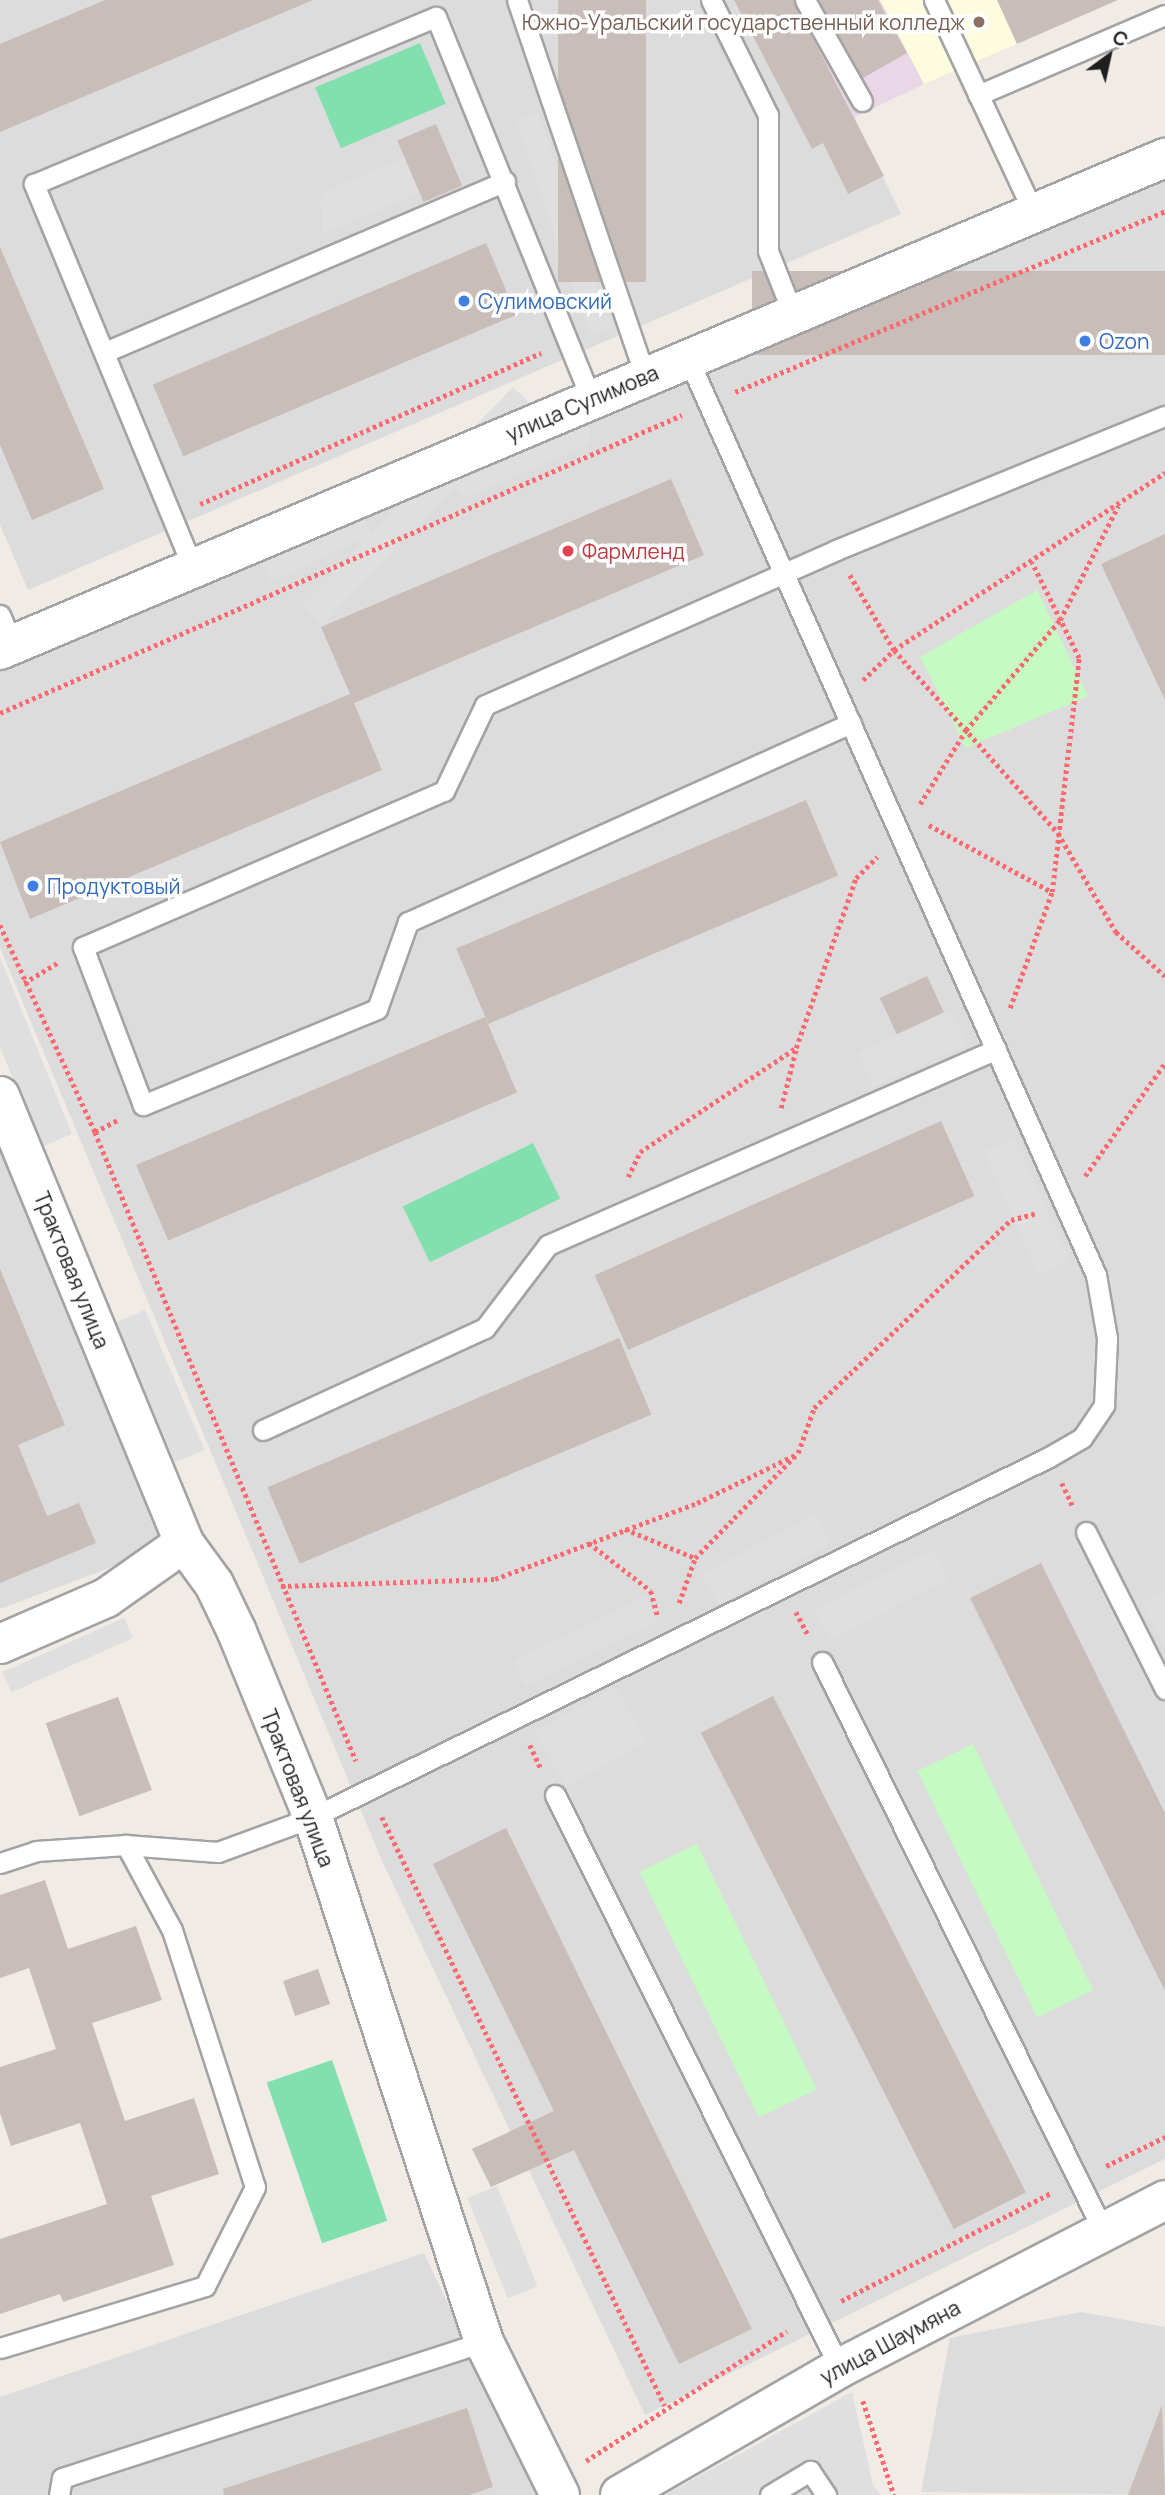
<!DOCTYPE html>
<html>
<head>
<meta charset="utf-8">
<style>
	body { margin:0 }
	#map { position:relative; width:1165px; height:2495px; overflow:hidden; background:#f0ebe5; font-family:Manrope,sans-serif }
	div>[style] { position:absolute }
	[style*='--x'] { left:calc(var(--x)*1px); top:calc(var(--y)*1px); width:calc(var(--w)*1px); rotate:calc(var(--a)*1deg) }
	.residential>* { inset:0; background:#dddcdc }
	.industrial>* { inset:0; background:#e9d7e8 }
	.education>* { inset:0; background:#fffbdf }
	.park>* { inset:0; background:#c5fac2; transform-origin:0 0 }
	.pitch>* { inset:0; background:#82e0af; transform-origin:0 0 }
	.parking>* { inset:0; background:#dfdfdf; transform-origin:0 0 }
	.building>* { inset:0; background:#c8bdb8; transform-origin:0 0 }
	.path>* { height:4.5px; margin-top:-2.25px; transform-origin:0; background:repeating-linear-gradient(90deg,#fc6a6f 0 3.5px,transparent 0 7px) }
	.roads { filter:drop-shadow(2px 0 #a3a3a3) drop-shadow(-2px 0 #a3a3a3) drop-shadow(0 2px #a3a3a3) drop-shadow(0 -2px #a3a3a3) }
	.service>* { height:19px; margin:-9.5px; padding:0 9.5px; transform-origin:9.5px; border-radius:9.5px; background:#fff }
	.minor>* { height:38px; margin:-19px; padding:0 19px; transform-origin:19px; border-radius:19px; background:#fff }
	.tertiary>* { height:38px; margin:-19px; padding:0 19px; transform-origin:19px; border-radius:19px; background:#fff }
	.dots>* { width:19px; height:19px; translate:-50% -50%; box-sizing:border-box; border:4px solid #fff; border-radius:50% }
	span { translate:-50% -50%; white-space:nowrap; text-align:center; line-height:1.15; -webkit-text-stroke:7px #fff; paint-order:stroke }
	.education-label { font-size:21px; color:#785e54 }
	.right { translate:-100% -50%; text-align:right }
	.shop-label { font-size:21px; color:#366cbe }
	.left { translate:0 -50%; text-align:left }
	.street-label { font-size:21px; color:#1f1f1f }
	.health-label { font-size:21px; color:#be3a42 }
	.north { position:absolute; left:1074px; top:21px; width:70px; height:70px; -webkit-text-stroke:5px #fff; paint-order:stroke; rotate:33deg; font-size:19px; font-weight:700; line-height:28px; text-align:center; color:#1f1f1f }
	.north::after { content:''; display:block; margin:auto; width:24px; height:32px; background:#1f1f1f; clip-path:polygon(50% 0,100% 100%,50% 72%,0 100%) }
</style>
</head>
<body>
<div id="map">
	<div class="residential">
		<i style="clip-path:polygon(0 0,736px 0,812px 149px,858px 125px,901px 214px,28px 590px,0 525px)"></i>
		<i style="clip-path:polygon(1165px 159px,1165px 2159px,645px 2415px,383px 1863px,0 948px,0 665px)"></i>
		<i style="clip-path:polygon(0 1140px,165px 1547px,0 1609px)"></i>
		<i style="clip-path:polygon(424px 2253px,538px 2495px,0 2495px,0 2397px)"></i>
		<i style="clip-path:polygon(1081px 2312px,1165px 2327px,1165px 2495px,921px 2492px,950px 2338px)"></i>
	</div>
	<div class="industrial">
		<i style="clip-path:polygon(736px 0,880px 0,924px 84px,855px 117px,858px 125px,812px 149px)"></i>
	</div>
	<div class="education">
		<i style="clip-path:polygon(880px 0,1118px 0,924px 84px)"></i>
	</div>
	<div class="park">
		<i style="clip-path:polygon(1037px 590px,1088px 696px,966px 748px,920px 657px)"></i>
		<i style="left:973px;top:1744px;width:274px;height:62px;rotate:64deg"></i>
		<i style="left:697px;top:1844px;width:273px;height:64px;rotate:64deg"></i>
	</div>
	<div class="pitch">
		<i style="left:420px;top:43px;width:66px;height:114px;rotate:67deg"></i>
		<i style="left:533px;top:1143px;width:62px;height:145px;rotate:64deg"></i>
		<i style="left:332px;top:2060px;width:170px;height:69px;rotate:71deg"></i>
	</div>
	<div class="parking">
		<i style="left:538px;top:112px;width:229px;height:24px;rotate:71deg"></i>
		<i style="clip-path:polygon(405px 158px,419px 193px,322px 234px,321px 193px)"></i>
		<i style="left:513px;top:387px;width:28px;height:304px;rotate:44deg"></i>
		<i style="clip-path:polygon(589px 425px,590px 444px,465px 498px,451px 483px)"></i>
		<i style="left:363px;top:516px;width:21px;height:112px;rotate:65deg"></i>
		<i style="clip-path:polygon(0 957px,72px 1134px,41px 1147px,0 1047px)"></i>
		<i style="left:952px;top:1011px;width:37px;height:103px;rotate:66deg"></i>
		<i style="left:1015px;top:1138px;width:134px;height:34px;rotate:66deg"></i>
		<i style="left:145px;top:1310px;width:152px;height:32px;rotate:67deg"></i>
		<i style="left:815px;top:1514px;width:34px;height:128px;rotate:62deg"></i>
		<i style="left:933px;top:1549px;width:34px;height:133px;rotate:63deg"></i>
		<i style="clip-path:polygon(1163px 1591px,1165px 1594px,1165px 1647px,1142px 1602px)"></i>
		<i style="left:646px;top:1596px;width:28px;height:148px;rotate:64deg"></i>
		<i style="left:124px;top:1618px;width:22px;height:133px;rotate:66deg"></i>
		<i style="left:616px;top:1687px;width:63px;height:93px;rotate:61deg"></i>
		<i style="left:497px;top:2186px;width:108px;height:32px;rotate:68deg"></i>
		<i style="clip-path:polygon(852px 2392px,873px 2485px,881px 2495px,665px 2495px)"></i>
	</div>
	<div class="building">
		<i style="clip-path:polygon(105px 0,313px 0,0 132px,0 44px)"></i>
		<i style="left:558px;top:0;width:88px;height:282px"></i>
		<i style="clip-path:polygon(734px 0,793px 0,884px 176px,848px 194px,823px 143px,812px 149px)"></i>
		<i style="clip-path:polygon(819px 0,878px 0,907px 53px,863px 78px)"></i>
		<i style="clip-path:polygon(997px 0,1118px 0,1017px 44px)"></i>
		<i style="left:436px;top:124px;width:67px;height:42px;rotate:67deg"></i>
		<i style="left:486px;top:243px;width:78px;height:362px;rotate:67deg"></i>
		<i style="clip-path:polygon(0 247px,104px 489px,32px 520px,0 445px)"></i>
		<i style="left:1165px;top:271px;width:84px;height:413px;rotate:90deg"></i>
		<i style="clip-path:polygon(671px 479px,704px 555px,354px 703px,382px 770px,30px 919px,0 842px,350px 694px,321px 627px)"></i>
		<i style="clip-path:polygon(1165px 534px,1165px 700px,1101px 564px)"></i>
		<i style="left:806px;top:800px;width:82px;height:380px;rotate:67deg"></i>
		<i style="left:927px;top:976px;width:40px;height:52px;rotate:65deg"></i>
		<i style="left:485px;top:1017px;width:82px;height:379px;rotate:67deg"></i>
		<i style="left:941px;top:1121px;width:82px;height:379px;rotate:66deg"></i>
		<i style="clip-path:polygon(0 1269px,65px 1425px,18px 1445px,47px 1516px,79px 1503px,96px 1543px,0 1583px)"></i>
		<i style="left:619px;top:1338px;width:83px;height:382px;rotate:67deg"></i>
		<i style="clip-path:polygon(1041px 1563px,1165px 1813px,1165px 1991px,970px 1598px)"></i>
		<i style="left:773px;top:1696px;width:557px;height:81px;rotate:63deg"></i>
		<i style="left:118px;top:1697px;width:99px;height:77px;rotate:70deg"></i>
		<i style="clip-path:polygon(506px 1828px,752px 2329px,679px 2364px,574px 2150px,491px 2187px,472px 2149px,554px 2111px,433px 1864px)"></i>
		<i style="clip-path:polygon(45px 1880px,68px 1949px,136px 1926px,162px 2000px,92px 2023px,125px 2121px,194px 2098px,219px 2174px,151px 2196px,174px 2265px,63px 2302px,60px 2294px,0 2314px,0 2239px,107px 2204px,80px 2123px,11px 2146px,0 2113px,0 2067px,56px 2049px,29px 1968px,0 1978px,0 1895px)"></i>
		<i style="left:318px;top:1969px;width:37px;height:37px;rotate:71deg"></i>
		<i style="clip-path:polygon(1162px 2405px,1165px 2495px,1128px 2495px)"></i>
		<i style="clip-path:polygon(467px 2408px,493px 2487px,470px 2495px,224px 2495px,223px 2489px)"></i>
	</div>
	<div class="path">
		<i style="--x:735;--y:392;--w:467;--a:-22.8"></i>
		<i style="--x:200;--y:504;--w:373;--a:-23.9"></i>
		<i style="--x:850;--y:575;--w:87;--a:59.6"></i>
		<i style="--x:894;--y:650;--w:246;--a:48.1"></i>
		<i style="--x:1058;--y:833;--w:115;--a:59.6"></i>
		<i style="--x:1116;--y:932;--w:66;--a:41.9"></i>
		<i style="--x:863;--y:680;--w:43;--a:-44.1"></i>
		<i style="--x:894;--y:650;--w:324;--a:-33.2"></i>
		<i style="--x:0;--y:713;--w:744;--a:-23.6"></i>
		<i style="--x:920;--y:804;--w:87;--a:-58.1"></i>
		<i style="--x:966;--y:730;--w:145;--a:-49.5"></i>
		<i style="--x:1060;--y:620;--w:128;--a:-63"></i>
		<i style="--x:929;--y:825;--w:140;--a:28.6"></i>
		<i style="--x:0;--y:925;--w:228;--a:65.3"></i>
		<i style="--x:95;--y:1132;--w:681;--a:67.46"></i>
		<i style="--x:24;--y:983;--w:41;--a:-31"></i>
		<i style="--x:1010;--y:1008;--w:123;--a:-70.1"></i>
		<i style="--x:1052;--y:892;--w:236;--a:-83.4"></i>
		<i style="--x:1079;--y:658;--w:106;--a:-116.3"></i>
		<i style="--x:781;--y:1108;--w:61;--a:-75.7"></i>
		<i style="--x:95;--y:1132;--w:27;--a:-28"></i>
		<i style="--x:1085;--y:1176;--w:138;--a:-54.7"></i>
		<i style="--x:628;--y:1177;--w:28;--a:-64"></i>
		<i style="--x:640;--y:1152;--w:187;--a:-33.7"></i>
		<i style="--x:796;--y:1048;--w:180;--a:-70.6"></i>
		<i style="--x:856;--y:878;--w:30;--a:-45"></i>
		<i style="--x:1062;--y:1483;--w:26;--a:65"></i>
		<i style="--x:625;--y:1529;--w:76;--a:22.5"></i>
		<i style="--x:589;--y:1543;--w:78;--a:37.7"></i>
		<i style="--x:651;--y:1591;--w:27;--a:75"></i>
		<i style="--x:281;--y:1586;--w:214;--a:-1.9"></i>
		<i style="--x:495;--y:1579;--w:216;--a:-20.6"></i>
		<i style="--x:697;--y:1503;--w:109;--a:-26.1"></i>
		<i style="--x:679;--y:1603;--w:48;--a:-70.4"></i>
		<i style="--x:695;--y:1558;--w:147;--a:-45.6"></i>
		<i style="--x:798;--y:1453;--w:48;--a:-70.4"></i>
		<i style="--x:814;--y:1408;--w:272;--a:-43.7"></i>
		<i style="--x:1011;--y:1220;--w:27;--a:-15"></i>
		<i style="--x:796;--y:1612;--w:27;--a:62"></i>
		<i style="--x:530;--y:1745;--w:26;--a:65"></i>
		<i style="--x:382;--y:1817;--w:653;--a:64.34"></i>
		<i style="--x:1106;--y:2166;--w:66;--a:-26.2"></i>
		<i style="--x:841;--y:2301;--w:236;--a:-27.2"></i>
		<i style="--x:863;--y:2401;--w:99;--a:71.7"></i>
		<i style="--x:586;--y:2461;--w:239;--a:-32.9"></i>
	</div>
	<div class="roads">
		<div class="service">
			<i style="--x:517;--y:0;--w:397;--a:71.2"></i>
			<i style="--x:711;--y:0;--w:128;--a:63.6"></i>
			<i style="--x:768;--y:115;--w:136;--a:90"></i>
			<i style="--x:768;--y:251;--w:68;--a:68.4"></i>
			<i style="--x:805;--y:0;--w:116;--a:60.6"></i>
			<i style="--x:934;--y:0;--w:235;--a:64.9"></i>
			<i style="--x:978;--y:95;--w:203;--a:-23.2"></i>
			<i style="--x:105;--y:352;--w:435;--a:-23.1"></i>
			<i style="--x:193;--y:568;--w:416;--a:-112.5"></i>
			<i style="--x:34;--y:184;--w:435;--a:-22.6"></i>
			<i style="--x:436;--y:17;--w:412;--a:67.9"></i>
			<i style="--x:0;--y:615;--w:33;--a:67"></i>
			<i style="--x:851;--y:723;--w:486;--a:155.8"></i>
			<i style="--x:408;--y:922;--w:92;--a:109.6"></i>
			<i style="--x:377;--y:1009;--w:253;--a:157.7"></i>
			<i style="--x:143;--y:1105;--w:169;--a:-110.8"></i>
			<i style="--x:83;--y:947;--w:393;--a:-23.4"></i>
			<i style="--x:444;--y:791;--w:95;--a:-64.5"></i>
			<i style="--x:485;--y:705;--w:384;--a:-23.8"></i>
			<i style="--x:836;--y:550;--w:355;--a:-22.2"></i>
			<i style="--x:263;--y:1430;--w:244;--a:-24.7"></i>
			<i style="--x:485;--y:1328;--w:104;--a:-52.8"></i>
			<i style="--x:548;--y:1245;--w:489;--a:-23.6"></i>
			<i style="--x:1086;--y:1532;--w:176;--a:63.3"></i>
			<i style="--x:822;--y:1662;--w:634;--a:63.68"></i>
			<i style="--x:555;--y:1795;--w:640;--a:63.56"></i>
			<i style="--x:0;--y:1863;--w:38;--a:-18"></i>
			<i style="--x:36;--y:1851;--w:90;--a:-3.8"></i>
			<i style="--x:126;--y:1845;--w:92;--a:4.4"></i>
			<i style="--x:218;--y:1852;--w:101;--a:-20.2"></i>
			<i style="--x:313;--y:1817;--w:819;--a:-26.06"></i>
			<i style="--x:1049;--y:1457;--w:38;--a:-30"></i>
			<i style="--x:1082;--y:1438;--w:40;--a:-56"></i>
			<i style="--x:1104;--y:1405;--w:67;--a:-87.4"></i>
			<i style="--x:1107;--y:1338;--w:64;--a:-99.9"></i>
			<i style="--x:1096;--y:1275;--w:1004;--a:-113.99"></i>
			<i style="--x:0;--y:2348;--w:214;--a:-16.8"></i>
			<i style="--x:205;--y:2286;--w:111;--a:-63.2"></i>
			<i style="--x:255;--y:2187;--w:270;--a:-107.9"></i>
			<i style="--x:172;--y:1930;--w:97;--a:-118.4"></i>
			<i style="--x:59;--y:2495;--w:17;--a:-80"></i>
			<i style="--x:62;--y:2478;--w:443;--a:-17.9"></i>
			<i style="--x:770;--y:2495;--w:47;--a:-31"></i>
			<i style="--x:810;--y:2471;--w:29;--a:56"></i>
		</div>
		<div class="minor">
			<i style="--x:0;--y:1096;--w:483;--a:67.6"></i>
			<i style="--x:184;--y:1543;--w:51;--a:53.8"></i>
			<i style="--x:214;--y:1584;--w:53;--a:64.4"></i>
			<i style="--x:237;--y:1632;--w:200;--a:67.7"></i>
			<i style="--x:313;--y:1817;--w:552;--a:71.96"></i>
			<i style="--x:484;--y:2342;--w:171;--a:63.6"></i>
			<i style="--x:0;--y:1644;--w:116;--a:-23.5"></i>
			<i style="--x:106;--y:1598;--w:95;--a:-35.2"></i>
		</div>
		<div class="tertiary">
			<i style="--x:0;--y:650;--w:1265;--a:-22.9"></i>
			<i style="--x:620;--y:2495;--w:254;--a:-30"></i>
			<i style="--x:840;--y:2368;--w:366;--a:-27.3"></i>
		</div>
	</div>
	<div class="dots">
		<i style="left:979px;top:22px;background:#8d6e63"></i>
		<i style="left:464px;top:301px;background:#3f7fe0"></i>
		<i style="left:1085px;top:341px;background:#3f7fe0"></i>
		<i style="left:568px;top:551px;background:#e0444e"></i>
		<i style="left:33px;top:886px;background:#3f7fe0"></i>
	</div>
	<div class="education-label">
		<span class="right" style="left:965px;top:22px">Южно-Уральский государственный колледж</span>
	</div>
	<div class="shop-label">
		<span class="left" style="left:478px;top:301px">Сулимовский</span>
		<span class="left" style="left:1099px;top:341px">Ozon</span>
		<span class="left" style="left:47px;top:886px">Продуктовый</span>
	</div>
	<div class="street-label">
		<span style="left:582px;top:403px;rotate:-23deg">улица Сулимова</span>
		<span style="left:72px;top:1270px;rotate:68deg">Трактовая улица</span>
		<span style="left:298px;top:1788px;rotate:69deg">Трактовая улица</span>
		<span style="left:890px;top:2342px;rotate:-28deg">улица Шаумяна</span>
	</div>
	<div class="health-label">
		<span class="left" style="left:582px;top:551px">Фармленд</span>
	</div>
	<div class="north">С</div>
</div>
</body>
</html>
